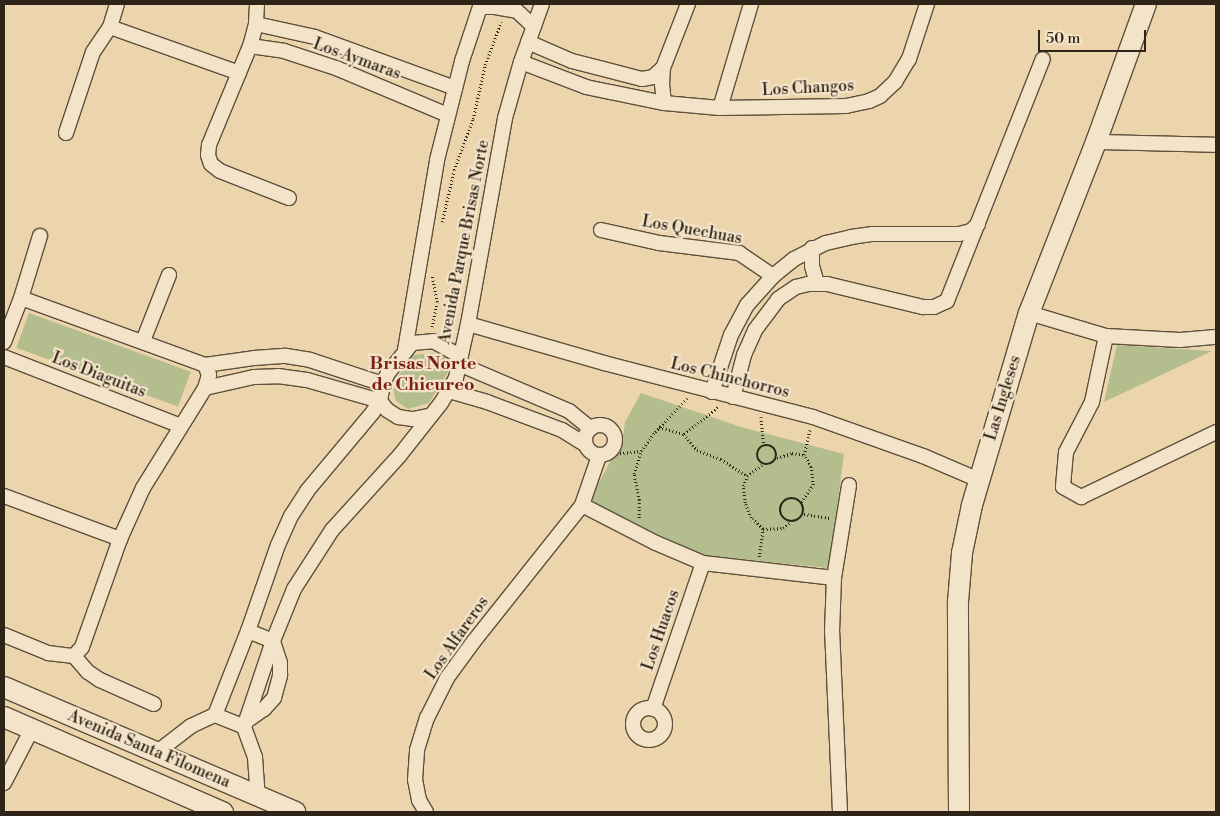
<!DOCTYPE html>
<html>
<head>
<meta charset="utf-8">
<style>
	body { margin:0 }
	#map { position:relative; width:1220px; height:816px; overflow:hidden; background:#ecd4ac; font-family:"Libre Bodoni",serif }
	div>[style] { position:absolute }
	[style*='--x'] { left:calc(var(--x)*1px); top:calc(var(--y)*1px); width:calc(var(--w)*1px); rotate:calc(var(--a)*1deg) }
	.green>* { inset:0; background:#b3bd8d; transform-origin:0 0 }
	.path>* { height:2.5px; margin-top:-1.25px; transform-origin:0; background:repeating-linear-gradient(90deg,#2e2417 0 1px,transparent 0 3.5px) }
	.path>.ring { margin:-1.25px; padding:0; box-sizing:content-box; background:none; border:2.5px solid #2e2417; border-radius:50% }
	.roads { filter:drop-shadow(1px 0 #5e503c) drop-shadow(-1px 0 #5e503c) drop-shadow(0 1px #5e503c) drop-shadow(0 -1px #5e503c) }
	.street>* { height:14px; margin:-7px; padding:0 7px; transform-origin:7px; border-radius:7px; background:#f3e3c9 }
	.street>.ring { margin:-7px; padding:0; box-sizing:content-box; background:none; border:14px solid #f3e3c9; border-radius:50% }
	.secondary>* { height:20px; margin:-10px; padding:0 10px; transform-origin:10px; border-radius:10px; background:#f3e3c9 }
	span { translate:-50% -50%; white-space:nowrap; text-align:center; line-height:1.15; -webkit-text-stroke:4.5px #f3e3c9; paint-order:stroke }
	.street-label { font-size:16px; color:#2e2417 }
	.neighbourhood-label { font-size:18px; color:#7a1f14; font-weight:700 }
	.frame { position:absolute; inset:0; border:5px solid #2e2417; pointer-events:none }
	.scale { position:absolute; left:1038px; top:30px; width:108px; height:22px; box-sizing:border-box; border:2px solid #2e2417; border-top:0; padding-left:6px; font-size:15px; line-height:18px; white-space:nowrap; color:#2e2417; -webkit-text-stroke:4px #f3e3c9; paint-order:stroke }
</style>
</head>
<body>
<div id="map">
	<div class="green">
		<i style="left:29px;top:313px;width:172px;height:37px;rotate:20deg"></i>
		<i style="clip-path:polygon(1117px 345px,1212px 351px,1104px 402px)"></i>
		<i style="clip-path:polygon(434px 353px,446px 358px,450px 369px,429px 403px,408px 409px,396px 401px,392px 385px,413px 355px)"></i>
		<i style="clip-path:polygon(641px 393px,741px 427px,844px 454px,829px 568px,702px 555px,588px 502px,615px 453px,623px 436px,625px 422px)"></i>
	</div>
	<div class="path">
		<i style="--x:442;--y:222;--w:53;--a:-77"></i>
		<i style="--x:454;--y:170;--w:54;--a:-69.6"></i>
		<i style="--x:473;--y:119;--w:55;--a:-77.5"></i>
		<i style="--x:485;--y:65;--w:46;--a:-69.6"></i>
		<i style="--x:432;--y:327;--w:25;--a:-79"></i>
		<i style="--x:437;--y:302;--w:26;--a:-101"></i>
		<i style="--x:761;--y:417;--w:28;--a:84"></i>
		<i style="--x:659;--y:427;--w:26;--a:16"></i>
		<i style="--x:684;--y:434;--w:21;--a:51"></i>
		<i style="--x:697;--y:450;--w:26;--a:21"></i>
		<i style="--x:721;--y:459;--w:31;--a:33"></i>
		<i style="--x:684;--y:434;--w:43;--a:-38.5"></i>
		<i class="ring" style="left:757px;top:445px;width:17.5px;height:17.5px"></i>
		<i style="--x:613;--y:454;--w:28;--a:-6"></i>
		<i style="--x:777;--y:458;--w:16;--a:-18"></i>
		<i style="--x:792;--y:453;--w:12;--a:9"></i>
		<i class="ring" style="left:780px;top:498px;width:21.5px;height:21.5px"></i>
		<i style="--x:801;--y:502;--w:21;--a:-55"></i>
		<i style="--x:813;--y:485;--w:18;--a:-96"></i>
		<i style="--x:811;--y:467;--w:14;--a:-120"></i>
		<i style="--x:804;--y:455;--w:26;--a:-77"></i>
		<i style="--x:804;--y:514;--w:26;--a:9"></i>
		<i style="--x:639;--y:518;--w:18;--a:-90"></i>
		<i style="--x:639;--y:500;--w:26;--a:-101"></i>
		<i style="--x:634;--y:474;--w:24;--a:-73"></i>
		<i style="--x:641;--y:451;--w:24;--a:-54"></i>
		<i style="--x:655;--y:432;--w:47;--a:-46.7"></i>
		<i style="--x:763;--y:529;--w:20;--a:-3"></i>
		<i style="--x:783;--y:528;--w:9;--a:-36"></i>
		<i style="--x:759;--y:557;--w:28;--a:-82"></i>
		<i style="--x:763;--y:529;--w:16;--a:-137"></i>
		<i style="--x:751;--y:518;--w:16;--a:-112"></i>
		<i style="--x:745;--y:503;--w:17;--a:-97"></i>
		<i style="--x:743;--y:486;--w:11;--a:-68"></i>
		<i style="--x:747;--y:476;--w:20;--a:-37"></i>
	</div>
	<div class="roads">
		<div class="street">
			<i style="--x:257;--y:4;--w:20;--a:93"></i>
			<i style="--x:256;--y:24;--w:23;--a:105"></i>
			<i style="--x:250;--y:46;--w:107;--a:112.5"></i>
			<i style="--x:209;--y:145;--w:10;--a:96"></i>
			<i style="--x:208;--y:155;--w:9;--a:72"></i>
			<i style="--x:211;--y:164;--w:11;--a:38"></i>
			<i style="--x:220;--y:171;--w:74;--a:21.4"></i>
			<i style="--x:480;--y:7;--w:15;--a:0"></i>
			<i style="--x:495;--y:7;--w:22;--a:10"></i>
			<i style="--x:517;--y:11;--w:23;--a:43"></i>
			<i style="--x:256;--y:24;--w:60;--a:12.4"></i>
			<i style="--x:315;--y:37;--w:149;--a:20"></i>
			<i style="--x:110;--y:27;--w:137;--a:19.6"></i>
			<i style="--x:528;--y:42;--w:48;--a:23.4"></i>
			<i style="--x:572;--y:61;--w:72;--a:14.4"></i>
			<i style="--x:642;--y:79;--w:11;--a:-10"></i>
			<i style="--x:653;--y:77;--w:13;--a:-42"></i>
			<i style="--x:250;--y:46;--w:34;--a:8"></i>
			<i style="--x:284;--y:51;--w:55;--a:18.1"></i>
			<i style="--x:336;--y:68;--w:121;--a:22.8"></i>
			<i style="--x:521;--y:62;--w:70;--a:21"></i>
			<i style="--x:586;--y:87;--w:80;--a:11.6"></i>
			<i style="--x:664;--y:103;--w:56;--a:5.1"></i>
			<i style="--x:720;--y:108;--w:126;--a:-0.9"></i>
			<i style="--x:846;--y:106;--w:24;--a:-12"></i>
			<i style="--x:869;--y:101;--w:12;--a:-24"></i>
			<i style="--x:880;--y:96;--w:21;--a:-43"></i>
			<i style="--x:895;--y:82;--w:27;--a:-59"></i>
			<i style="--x:909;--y:59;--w:58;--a:-71.9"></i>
			<i style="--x:664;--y:103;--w:18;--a:-96"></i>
			<i style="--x:662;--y:85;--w:17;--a:-87"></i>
			<i style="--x:663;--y:68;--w:69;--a:-68.7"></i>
			<i style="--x:720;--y:108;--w:109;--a:-73.4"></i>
			<i style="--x:66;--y:133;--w:85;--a:-71.6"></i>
			<i style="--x:93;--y:52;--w:30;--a:-56"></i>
			<i style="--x:110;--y:27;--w:24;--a:-73"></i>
			<i style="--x:1096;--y:142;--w:120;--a:1.4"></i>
			<i style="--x:601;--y:230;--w:59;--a:12.6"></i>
			<i style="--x:659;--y:243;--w:81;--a:7.1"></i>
			<i style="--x:739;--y:253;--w:41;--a:34.1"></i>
			<i style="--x:812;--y:248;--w:18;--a:90"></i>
			<i style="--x:812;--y:266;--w:18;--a:74"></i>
			<i style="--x:21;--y:298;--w:196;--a:20"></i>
			<i style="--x:205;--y:365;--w:49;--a:-8.1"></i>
			<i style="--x:254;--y:358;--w:32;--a:-4"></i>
			<i style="--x:286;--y:356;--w:24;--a:9"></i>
			<i style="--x:310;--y:360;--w:77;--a:18.2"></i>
			<i style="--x:1029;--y:313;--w:80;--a:16.6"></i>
			<i style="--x:1106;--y:336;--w:74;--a:3.1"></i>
			<i style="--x:1180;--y:340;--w:36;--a:-5"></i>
			<i style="--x:468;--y:324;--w:141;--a:16"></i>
			<i style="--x:604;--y:363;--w:216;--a:14.5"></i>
			<i style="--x:813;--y:417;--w:117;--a:19.5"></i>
			<i style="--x:923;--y:456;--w:61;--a:23.2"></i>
			<i style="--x:1106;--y:336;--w:67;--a:102"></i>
			<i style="--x:1092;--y:402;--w:56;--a:117.5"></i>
			<i style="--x:1066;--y:452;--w:35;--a:95"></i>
			<i style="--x:1063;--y:487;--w:21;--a:29"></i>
			<i style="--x:1081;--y:497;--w:150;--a:-25.7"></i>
			<i style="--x:143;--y:341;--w:71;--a:-68.5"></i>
			<i style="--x:4;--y:342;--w:47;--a:-68.9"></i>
			<i style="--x:21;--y:298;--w:65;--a:-73"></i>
			<i style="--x:405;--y:350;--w:193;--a:-80.4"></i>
			<i style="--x:437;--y:160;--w:102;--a:-75.8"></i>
			<i style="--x:462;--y:61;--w:60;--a:-71.6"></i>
			<i style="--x:4;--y:357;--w:190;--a:21.3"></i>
			<i style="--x:459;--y:364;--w:120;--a:23.1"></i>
			<i style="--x:569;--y:411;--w:28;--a:39"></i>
			<i style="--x:205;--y:388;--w:50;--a:-12.7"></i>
			<i style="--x:254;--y:377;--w:24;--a:-2"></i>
			<i style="--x:278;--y:376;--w:29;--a:8"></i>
			<i style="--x:307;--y:380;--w:76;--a:16"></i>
			<i style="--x:449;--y:391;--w:40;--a:16"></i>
			<i style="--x:487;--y:402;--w:80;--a:20.5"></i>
			<i style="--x:562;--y:430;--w:28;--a:32"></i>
			<i style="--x:712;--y:392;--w:60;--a:-71.6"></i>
			<i style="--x:731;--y:335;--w:34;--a:-62"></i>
			<i style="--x:747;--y:305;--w:39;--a:-48"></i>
			<i style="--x:773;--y:276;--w:27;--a:-39"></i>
			<i style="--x:794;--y:259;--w:36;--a:-27"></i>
			<i style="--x:826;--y:243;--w:26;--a:-13"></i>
			<i style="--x:851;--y:237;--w:22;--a:-8"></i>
			<i style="--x:873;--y:234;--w:86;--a:0"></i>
			<i style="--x:959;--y:234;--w:12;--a:-14"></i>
			<i style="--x:971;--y:231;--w:10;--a:-45"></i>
			<i style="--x:733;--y:397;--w:43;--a:-75.3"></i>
			<i style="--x:744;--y:355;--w:27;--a:-66"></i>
			<i style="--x:755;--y:330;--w:39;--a:-53"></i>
			<i style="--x:778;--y:299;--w:22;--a:-34"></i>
			<i style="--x:796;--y:287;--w:12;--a:-14"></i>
			<i style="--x:808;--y:284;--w:19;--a:0"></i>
			<i style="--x:827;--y:284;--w:99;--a:13.5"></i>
			<i style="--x:923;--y:307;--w:11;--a:0"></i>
			<i style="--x:934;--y:307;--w:14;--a:-25"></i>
			<i style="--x:947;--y:301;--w:260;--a:-68.4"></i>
			<i style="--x:380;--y:401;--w:11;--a:52"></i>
			<i style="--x:387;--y:410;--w:13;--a:32"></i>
			<i style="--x:398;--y:417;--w:15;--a:8"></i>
			<i style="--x:413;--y:419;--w:16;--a:-11"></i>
			<i class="ring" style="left:585px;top:425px;width:16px;height:16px"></i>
			<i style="--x:4;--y:496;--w:124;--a:20.3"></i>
			<i style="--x:582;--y:505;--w:83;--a:27.2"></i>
			<i style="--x:656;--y:543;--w:51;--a:23.1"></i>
			<i style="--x:703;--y:563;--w:132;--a:6.5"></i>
			<i style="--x:4;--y:635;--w:48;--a:22.2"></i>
			<i style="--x:48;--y:653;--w:26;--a:7"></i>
			<i style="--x:74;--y:656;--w:21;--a:49"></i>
			<i style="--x:88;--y:672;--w:14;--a:34"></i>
			<i style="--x:100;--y:680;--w:59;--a:24"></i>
			<i style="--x:74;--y:656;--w:12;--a:-48"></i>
			<i style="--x:82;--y:647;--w:114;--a:-70.6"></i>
			<i style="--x:120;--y:539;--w:56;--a:-65.7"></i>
			<i style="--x:143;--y:488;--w:118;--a:-58.2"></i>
			<i style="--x:205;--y:388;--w:14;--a:-73"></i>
			<i style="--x:209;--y:375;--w:11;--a:-112"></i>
			<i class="ring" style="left:633px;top:708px;width:18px;height:18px"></i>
			<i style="--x:653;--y:709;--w:154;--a:-71.1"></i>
			<i style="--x:215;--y:715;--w:90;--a:-68.6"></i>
			<i style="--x:248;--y:631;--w:91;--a:-70.8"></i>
			<i style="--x:278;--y:545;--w:32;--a:-66"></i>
			<i style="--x:291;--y:516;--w:30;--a:-57"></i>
			<i style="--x:307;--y:491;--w:103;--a:-50.1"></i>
			<i style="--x:373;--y:412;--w:13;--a:-58"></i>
			<i style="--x:380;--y:401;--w:17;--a:-80"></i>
			<i style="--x:383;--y:384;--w:12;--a:-66"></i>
			<i style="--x:388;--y:373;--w:38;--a:-51"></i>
			<i style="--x:412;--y:343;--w:21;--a:-5"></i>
			<i style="--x:433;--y:341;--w:31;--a:29"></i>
			<i style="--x:248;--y:720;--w:19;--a:-35"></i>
			<i style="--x:264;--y:709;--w:15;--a:-48"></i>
			<i style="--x:274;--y:698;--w:24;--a:-75"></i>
			<i style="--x:280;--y:675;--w:12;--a:-90"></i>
			<i style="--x:280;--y:663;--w:23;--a:-108"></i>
			<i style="--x:273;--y:641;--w:27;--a:-158"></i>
			<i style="--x:244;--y:727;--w:91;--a:-71.4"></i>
			<i style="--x:273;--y:641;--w:56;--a:-68"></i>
			<i style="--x:294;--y:589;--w:70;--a:-57.2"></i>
			<i style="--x:332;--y:530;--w:101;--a:-47.8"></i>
			<i style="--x:400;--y:455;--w:66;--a:-51.7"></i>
			<i style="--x:441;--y:403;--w:29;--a:-59"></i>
			<i style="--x:456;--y:378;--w:55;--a:-77.5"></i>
			<i style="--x:468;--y:324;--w:209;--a:-79.8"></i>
			<i style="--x:505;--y:118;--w:58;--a:-74.1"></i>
			<i style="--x:521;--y:62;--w:62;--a:-70.1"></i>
			<i style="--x:156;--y:753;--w:44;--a:-37.6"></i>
			<i style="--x:191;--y:726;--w:26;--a:-25"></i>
			<i style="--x:215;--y:715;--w:31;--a:22"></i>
			<i style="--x:244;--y:727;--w:32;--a:70"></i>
			<i style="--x:255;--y:757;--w:39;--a:86"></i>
			<i style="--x:4;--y:783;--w:61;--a:-62.6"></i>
			<i style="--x:426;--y:812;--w:14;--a:-120"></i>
			<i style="--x:419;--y:800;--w:20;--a:-101"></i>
			<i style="--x:415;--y:780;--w:30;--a:-86"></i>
			<i style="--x:417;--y:750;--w:34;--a:-73"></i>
			<i style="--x:427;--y:718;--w:45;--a:-63.4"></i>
			<i style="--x:447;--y:678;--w:46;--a:-53.9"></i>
			<i style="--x:474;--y:641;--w:174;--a:-51.5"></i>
			<i style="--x:582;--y:505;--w:52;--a:-70.9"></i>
			<i style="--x:840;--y:812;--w:180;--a:-92.5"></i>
			<i style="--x:832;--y:632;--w:54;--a:-87.9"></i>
			<i style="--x:834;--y:578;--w:94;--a:-80.8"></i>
		</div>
		<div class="secondary">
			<i style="--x:4;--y:687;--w:317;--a:23.2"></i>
			<i style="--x:4;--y:717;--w:239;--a:23.5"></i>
			<i style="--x:959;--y:812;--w:210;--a:-90.3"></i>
			<i style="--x:958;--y:602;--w:49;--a:-85.3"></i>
			<i style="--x:962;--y:553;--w:49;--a:-78.2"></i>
			<i style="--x:972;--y:505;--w:200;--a:-73.5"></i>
			<i style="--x:1029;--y:313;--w:184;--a:-68.6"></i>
			<i style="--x:1096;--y:142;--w:147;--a:-70.1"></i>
		</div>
	</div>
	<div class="street-label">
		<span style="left:357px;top:59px;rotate:20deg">Los Aymaras</span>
		<span style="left:808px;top:88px;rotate:-3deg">Los Changos</span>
		<span style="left:692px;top:230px;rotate:10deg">Los Quechuas</span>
		<span style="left:464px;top:242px;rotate:-79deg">Avenida Parque Brisas Norte</span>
		<span style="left:99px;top:375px;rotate:21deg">Los Diaguitas</span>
		<span style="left:730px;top:378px;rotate:14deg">Los Chinchorros</span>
		<span style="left:1003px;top:398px;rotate:-73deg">Las Ingleses</span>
		<span style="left:661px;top:630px;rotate:-71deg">Los Huacos</span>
		<span style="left:457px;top:638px;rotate:-55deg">Los Alfareros</span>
		<span style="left:149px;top:749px;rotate:23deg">Avenida Santa Filomena</span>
	</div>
	<div class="neighbourhood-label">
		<span style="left:423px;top:375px">Brisas Norte<br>de Chicureo</span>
	</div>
	<div class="frame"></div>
	<div class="scale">50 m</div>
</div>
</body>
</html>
